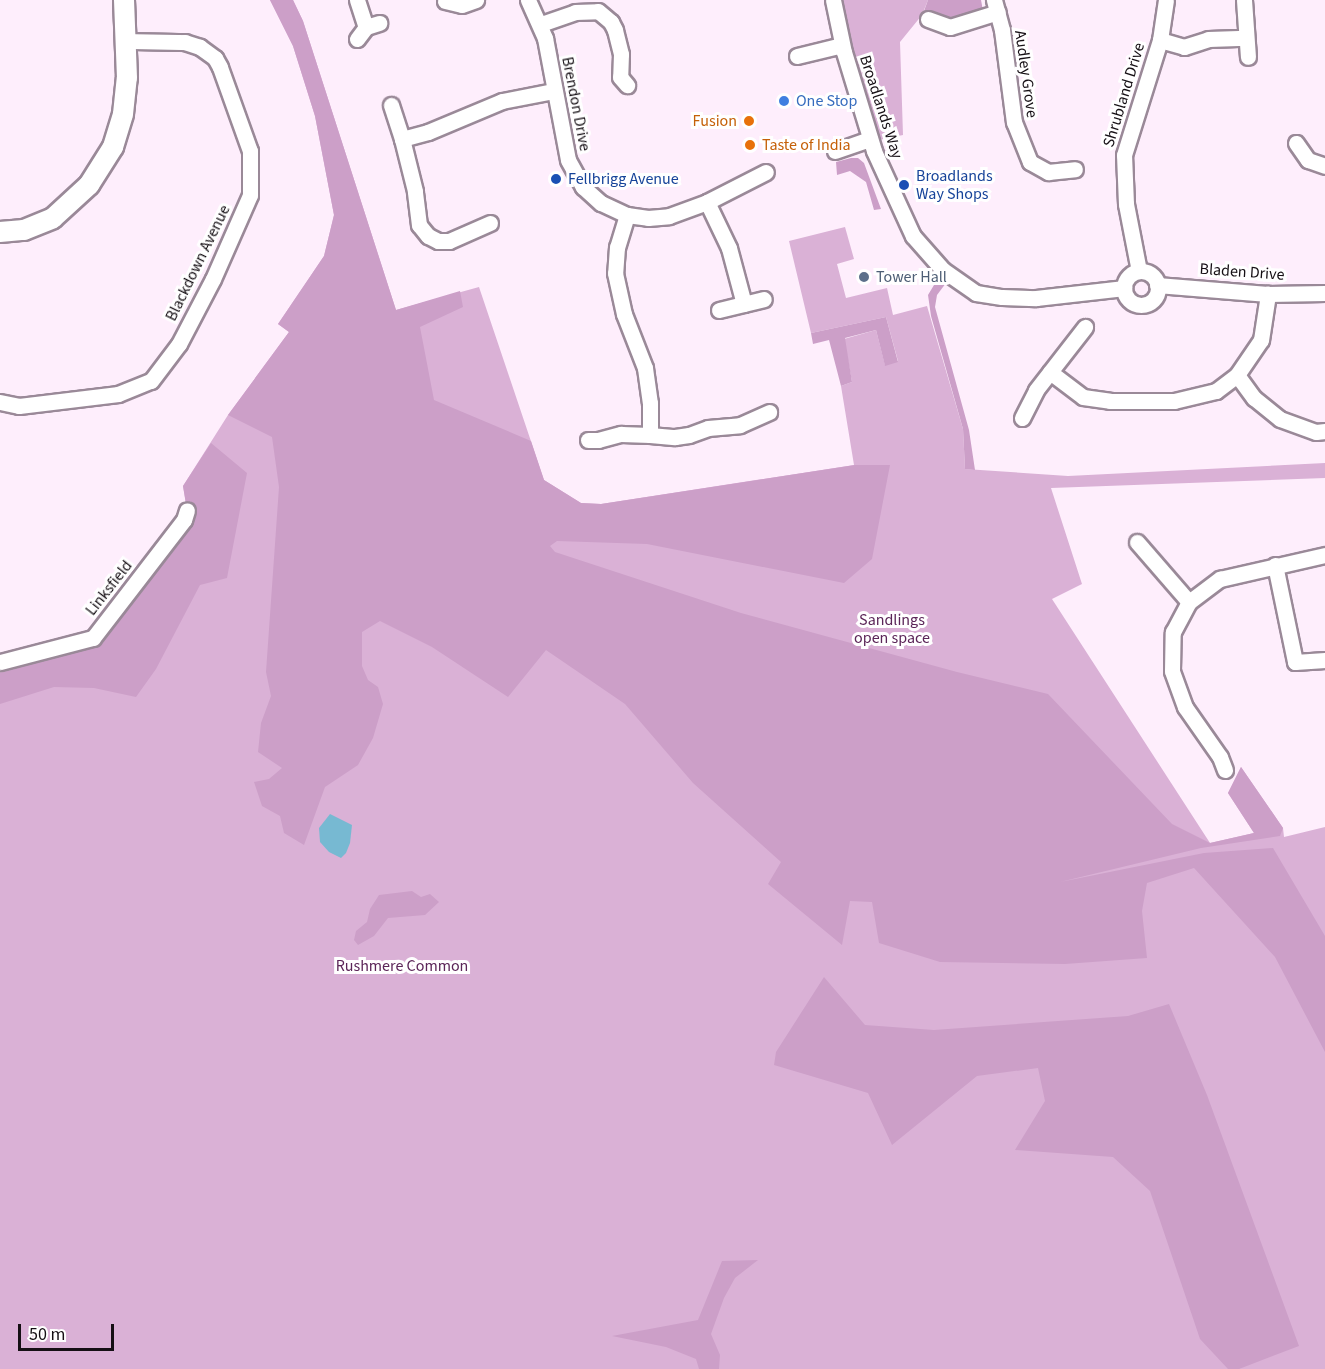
<!DOCTYPE html>
<html>
<head>
<meta charset="utf-8">
<style>
	body { margin:0 }
	#map { position:relative; width:1325px; height:1369px; overflow:hidden; background:#feeefc; font-family:"Source Sans 3",sans-serif }
	div>[style] { position:absolute }
	[style*='--x'] { left:calc(var(--x)*1px); top:calc(var(--y)*1px); width:calc(var(--w)*1px); rotate:calc(var(--a)*1deg) }
	.green>* { inset:0; background:#dab1d6 }
	.forest>* { inset:0; background:#cc9fc8 }
	.water>* { inset:0; background:#77b9d2 }
	.roads { filter:drop-shadow(2px 0 #9a8998) drop-shadow(-2px 0 #9a8998) drop-shadow(0 2px #9a8998) drop-shadow(0 -2px #9a8998) }
	.minor>* { height:15px; margin:-7.5px; padding:0 7.5px; transform-origin:7.5px; border-radius:7.5px; background:#fff }
	.minor>.ring { margin:-7.5px; padding:0; box-sizing:content-box; background:none; border:15px solid #fff; border-radius:50% }
	.tertiary>* { height:20px; margin:-10px; padding:0 10px; transform-origin:10px; border-radius:10px; background:#fff }
	.dots>* { width:16px; height:16px; translate:-50% -50%; box-sizing:border-box; border:3px solid #fff; border-radius:50% }
	span { translate:-50% -50%; white-space:nowrap; text-align:center; line-height:1.15; -webkit-text-stroke:6px #fff; paint-order:stroke }
	.street-label { font-size:16px; color:#150f14 }
	.shop-label { font-size:16px; color:#366cbe }
	.left { translate:0 -50%; text-align:left }
	.food-label { font-size:16px; color:#c56008 }
	.right { translate:-100% -50%; text-align:right }
	.transit-label { font-size:16px; color:#164399 }
	.service-label { font-size:16px; color:#4e5e75 }
	.park-label { font-size:16px; color:#5b2558 }
	.scale { position:absolute; left:18px; top:1324px; width:96px; height:27px; box-sizing:border-box; border:3px solid #150f14; border-top:0; padding-left:8px; font-size:18px; line-height:21px; white-space:nowrap; color:#150f14; -webkit-text-stroke:4px #fff; paint-order:stroke }
</style>
</head>
<body>
<div id="map">
	<div class="green">
		<i style="clip-path:polygon(270px 0,293px 0,303px 21px,396px 310px,479px 287px,544px 480px,581px 503px,601px 504px,854px 465px,841px 386px,852px 382px,844px 339px,876px 330px,885px 365px,898px 361px,886px 317px,811px 333px,789px 241px,845px 227px,854px 259px,837px 264px,846px 298px,887px 288px,893px 315px,927px 306px,963px 429px,965px 469px,1068px 476px,1325px 463px,1325px 478px,1051px 488px,1082px 584px,1052px 599px,1210px 843px,1254px 833px,1228px 793px,1241px 767px,1283px 828px,1284px 837px,1325px 827px,1325px 1369px,0 1369px,0 662px,93px 638px,187px 510px,183px 486px,228px 415px,289px 332px,278px 324px,324px 256px,334px 215px,315px 116px,293px 46px)"></i>
		<i style="clip-path:polygon(841px 0,928px 0,922px 15px,900px 42px,903px 135px,879px 140px,851px 47px)"></i>
	</div>
	<div class="forest">
		<i style="clip-path:polygon(270px 0,293px 0,303px 21px,396px 310px,460px 291px,463px 307px,420px 327px,434px 400px,531px 441px,544px 480px,581px 503px,601px 504px,855px 465px,890px 465px,872px 559px,844px 583px,647px 544px,557px 541px,550px 546px,555px 552px,741px 613px,957px 672px,1048px 694px,1172px 824px,1210px 843px,1254px 833px,1228px 793px,1241px 767px,1283px 828px,1280px 836px,1201px 848px,1060px 882px,1204px 853px,1273px 848px,1325px 936px,1325px 1052px,1275px 957px,1194px 868px,1147px 883px,1142px 911px,1147px 958px,1065px 964px,940px 962px,879px 943px,872px 902px,850px 901px,842px 945px,768px 884px,781px 862px,693px 783px,625px 704px,546px 650px,508px 697px,432px 647px,380px 621px,362px 632px,362px 666px,368px 680px,378px 687px,383px 704px,373px 738px,358px 765px,325px 787px,304px 845px,284px 833px,280px 816px,262px 806px,254px 782px,269px 779px,282px 768px,258px 752px,261px 723px,271px 696px,266px 672px,279px 487px,272px 437px,228px 415px,289px 332px,278px 324px,324px 256px,334px 215px,315px 116px,293px 46px)"></i>
		<i style="clip-path:polygon(928px 0,981px 0,983px 11px,951px 21px,924px 11px)"></i>
		<i style="clip-path:polygon(851px 158px,858px 158px,864px 163px,881px 209px,874px 210px,866px 182px,850px 171px,837px 175px,836px 162px)"></i>
		<i style="clip-path:polygon(943px 270px,952px 275px,937px 295px,935px 307px,969px 430px,975px 470px,965px 469px,963px 429px,931px 316px,928px 295px)"></i>
		<i style="clip-path:polygon(886px 317px,898px 362px,885px 366px,876px 330px,845px 338px,852px 382px,841px 386px,829px 340px,813px 344px,811px 333px)"></i>
		<i style="clip-path:polygon(211px 443px,247px 473px,227px 578px,200px 585px,156px 669px,136px 697px,94px 688px,54px 687px,0 704px,0 673px,40px 662px,80px 641px,93px 638px,187px 510px,183px 486px)"></i>
		<i style="clip-path:polygon(412px 891px,421px 897px,430px 894px,439px 902px,425px 915px,388px 918px,374px 936px,358px 945px,354px 940px,356px 931px,367px 922px,370px 909px,379px 895px)"></i>
		<i style="clip-path:polygon(824px 977px,865px 1025px,934px 1030px,1128px 1016px,1169px 1004px,1207px 1095px,1299px 1346px,1239px 1369px,1228px 1369px,1200px 1339px,1150px 1191px,1113px 1157px,1015px 1150px,1045px 1101px,1038px 1068px,977px 1076px,892px 1145px,868px 1093px,774px 1065px,776px 1052px)"></i>
		<i style="clip-path:polygon(758px 1260px,735px 1278px,724px 1298px,711px 1334px,720px 1355px,719px 1369px,699px 1369px,696px 1359px,666px 1347px,612px 1336px,698px 1320px,722px 1261px)"></i>
	</div>
	<div class="water">
		<i style="clip-path:polygon(330px 814px,352px 825px,350px 843px,346px 853px,341px 858px,329px 852px,320px 842px,319px 828px)"></i>
	</div>
	<div class="roads">
		<div class="minor">
			<i style="--x:357;--y:0;--w:28;--a:72"></i>
			<i style="--x:528;--y:0;--w:42;--a:65.9"></i>
			<i style="--x:545;--y:38;--w:124;--a:79.3"></i>
			<i style="--x:568;--y:160;--w:31;--a:61"></i>
			<i style="--x:583;--y:187;--w:24;--a:42"></i>
			<i style="--x:601;--y:203;--w:29;--a:25"></i>
			<i style="--x:627;--y:215;--w:21;--a:8"></i>
			<i style="--x:648;--y:218;--w:21;--a:-5"></i>
			<i style="--x:669;--y:216;--w:40;--a:-20.2"></i>
			<i style="--x:707;--y:202;--w:66;--a:-27"></i>
			<i style="--x:833;--y:0;--w:53;--a:78.1"></i>
			<i style="--x:844;--y:52;--w:103;--a:73.1"></i>
			<i style="--x:874;--y:151;--w:94;--a:65.4"></i>
			<i style="--x:913;--y:236;--w:45;--a:48.6"></i>
			<i style="--x:943;--y:270;--w:40;--a:34.9"></i>
			<i style="--x:976;--y:293;--w:26;--a:9"></i>
			<i style="--x:1002;--y:297;--w:34;--a:2"></i>
			<i style="--x:1036;--y:298;--w:89;--a:-6.5"></i>
			<i style="--x:994;--y:0;--w:31;--a:75"></i>
			<i style="--x:1002;--y:30;--w:93;--a:82.6"></i>
			<i style="--x:1014;--y:122;--w:43;--a:68.2"></i>
			<i style="--x:1030;--y:162;--w:21;--a:29"></i>
			<i style="--x:1048;--y:172;--w:27;--a:-6"></i>
			<i style="--x:1244;--y:0;--w:57;--a:86"></i>
			<i style="--x:445;--y:1;--w:17;--a:13"></i>
			<i style="--x:462;--y:5;--w:15;--a:-20"></i>
			<i style="--x:928;--y:19;--w:23;--a:20"></i>
			<i style="--x:950;--y:27;--w:50;--a:-17.4"></i>
			<i style="--x:541;--y:24;--w:36;--a:-19"></i>
			<i style="--x:575;--y:12;--w:23;--a:-2"></i>
			<i style="--x:598;--y:11;--w:17;--a:40"></i>
			<i style="--x:611;--y:22;--w:9;--a:63"></i>
			<i style="--x:615;--y:30;--w:25;--a:76"></i>
			<i style="--x:621;--y:54;--w:23;--a:92"></i>
			<i style="--x:620;--y:77;--w:11;--a:49"></i>
			<i style="--x:357;--y:39;--w:15;--a:-53"></i>
			<i style="--x:366;--y:27;--w:14;--a:-17"></i>
			<i style="--x:1160;--y:40;--w:25;--a:16"></i>
			<i style="--x:1184;--y:47;--w:25;--a:-18"></i>
			<i style="--x:1208;--y:39;--w:38;--a:-2"></i>
			<i style="--x:797;--y:56;--w:46;--a:-13.7"></i>
			<i style="--x:391;--y:105;--w:36;--a:72"></i>
			<i style="--x:1296;--y:143;--w:21;--a:55"></i>
			<i style="--x:1308;--y:160;--w:18;--a:19"></i>
			<i style="--x:835;--y:151;--w:37;--a:-19"></i>
			<i style="--x:707;--y:202;--w:51;--a:64.4"></i>
			<i style="--x:729;--y:248;--w:58;--a:75"></i>
			<i style="--x:627;--y:215;--w:34;--a:107"></i>
			<i style="--x:617;--y:247;--w:26;--a:94"></i>
			<i style="--x:615;--y:273;--w:42;--a:77.6"></i>
			<i style="--x:624;--y:314;--w:58;--a:68.7"></i>
			<i style="--x:645;--y:368;--w:35;--a:82"></i>
			<i style="--x:650;--y:403;--w:32;--a:90"></i>
			<i style="--x:650;--y:435;--w:25;--a:5"></i>
			<i style="--x:675;--y:437;--w:14;--a:-8"></i>
			<i style="--x:689;--y:435;--w:20;--a:-20"></i>
			<i style="--x:708;--y:428;--w:32;--a:-5"></i>
			<i style="--x:740;--y:425;--w:32;--a:-24"></i>
			<i style="--x:490;--y:223;--w:45;--a:156.3"></i>
			<i style="--x:449;--y:241;--w:11;--a:180"></i>
			<i style="--x:438;--y:241;--w:11;--a:-153"></i>
			<i style="--x:428;--y:236;--w:14;--a:-129"></i>
			<i style="--x:419;--y:225;--w:34;--a:-97"></i>
			<i style="--x:415;--y:191;--w:54;--a:-104"></i>
			<i style="--x:402;--y:139;--w:27;--a:-15"></i>
			<i style="--x:428;--y:132;--w:80;--a:-22.7"></i>
			<i style="--x:502;--y:101;--w:53;--a:-10.9"></i>
			<i style="--x:1139;--y:271;--w:68;--a:-101"></i>
			<i style="--x:1126;--y:204;--w:49;--a:-92.3"></i>
			<i style="--x:1124;--y:155;--w:121;--a:-72.6"></i>
			<i style="--x:1160;--y:40;--w:40;--a:-81.5"></i>
			<i class="ring" style="left:1124px;top:271px;width:19px;height:19px"></i>
			<i style="--x:1157;--y:285;--w:111;--a:4.6"></i>
			<i style="--x:1268;--y:294;--w:57;--a:-1"></i>
			<i style="--x:719;--y:310;--w:46;--a:-13.7"></i>
			<i style="--x:1050;--y:372;--w:41;--a:37.1"></i>
			<i style="--x:1083;--y:397;--w:27;--a:8"></i>
			<i style="--x:1110;--y:401;--w:64;--a:0"></i>
			<i style="--x:1174;--y:401;--w:43;--a:-13.4"></i>
			<i style="--x:1216;--y:391;--w:26;--a:-37"></i>
			<i style="--x:1237;--y:375;--w:42;--a:-55.6"></i>
			<i style="--x:1261;--y:340;--w:47;--a:-81.3"></i>
			<i style="--x:1237;--y:375;--w:29;--a:54"></i>
			<i style="--x:1254;--y:398;--w:33;--a:39"></i>
			<i style="--x:1280;--y:419;--w:38;--a:20"></i>
			<i style="--x:1316;--y:432;--w:9;--a:-6"></i>
			<i style="--x:0;--y:402;--w:19;--a:12"></i>
			<i style="--x:19;--y:406;--w:100;--a:-6.9"></i>
			<i style="--x:118;--y:394;--w:35;--a:-22"></i>
			<i style="--x:151;--y:381;--w:46;--a:-52.9"></i>
			<i style="--x:179;--y:344;--w:73;--a:-62.4"></i>
			<i style="--x:213;--y:279;--w:92;--a:-66.2"></i>
			<i style="--x:250;--y:195;--w:44;--a:-90"></i>
			<i style="--x:250;--y:151;--w:89;--a:-109.7"></i>
			<i style="--x:220;--y:67;--w:10;--a:-119"></i>
			<i style="--x:215;--y:58;--w:19;--a:-144"></i>
			<i style="--x:200;--y:47;--w:16;--a:-162"></i>
			<i style="--x:185;--y:42;--w:57;--a:-179"></i>
			<i style="--x:1022;--y:418;--w:31;--a:-63"></i>
			<i style="--x:1036;--y:390;--w:80;--a:-52.1"></i>
			<i style="--x:588;--y:440;--w:10;--a:0"></i>
			<i style="--x:598;--y:440;--w:24;--a:-15"></i>
			<i style="--x:621;--y:434;--w:29;--a:2"></i>
			<i style="--x:1137;--y:542;--w:79;--a:49.1"></i>
			<i style="--x:1275;--y:565;--w:99;--a:78.3"></i>
			<i style="--x:1295;--y:662;--w:30;--a:-4"></i>
			<i style="--x:0;--y:662;--w:96;--a:-14.5"></i>
			<i style="--x:93;--y:638;--w:149;--a:-52.4"></i>
			<i style="--x:184;--y:520;--w:10;--a:-73"></i>
			<i style="--x:1225;--y:770;--w:14;--a:-111"></i>
			<i style="--x:1220;--y:757;--w:61;--a:-125"></i>
			<i style="--x:1185;--y:707;--w:38;--a:-110"></i>
			<i style="--x:1172;--y:671;--w:39;--a:-89"></i>
			<i style="--x:1173;--y:632;--w:34;--a:-62"></i>
			<i style="--x:1189;--y:602;--w:39;--a:-37"></i>
			<i style="--x:1220;--y:579;--w:108;--a:-12.9"></i>
		</div>
		<div class="tertiary">
			<i style="--x:0;--y:232;--w:24;--a:-5"></i>
			<i style="--x:24;--y:230;--w:31;--a:-22"></i>
			<i style="--x:53;--y:218;--w:49;--a:-42.5"></i>
			<i style="--x:89;--y:185;--w:45;--a:-57.7"></i>
			<i style="--x:113;--y:147;--w:34;--a:-73"></i>
			<i style="--x:123;--y:114;--w:36;--a:-84"></i>
			<i style="--x:127;--y:78;--w:78;--a:-92.2"></i>
		</div>
	</div>
	<div class="dots">
		<i style="left:784px;top:101px;background:#3f7fe0"></i>
		<i style="left:749px;top:121px;background:#e8710a"></i>
		<i style="left:750px;top:145px;background:#e8710a"></i>
		<i style="left:556px;top:179px;background:#1a4fb4"></i>
		<i style="left:904px;top:185px;background:#1a4fb4"></i>
		<i style="left:864px;top:277px;background:#5c6f8a"></i>
	</div>
	<div class="street-label">
		<span style="left:1026px;top:74px;rotate:82deg">Audley Grove</span>
		<span style="left:1124px;top:95px;rotate:-73deg">Shrubland Drive</span>
		<span style="left:576px;top:104px;rotate:79deg">Brendon Drive</span>
		<span style="left:881px;top:107px;rotate:72deg">Broadlands Way</span>
		<span style="left:198px;top:263px;rotate:-64deg">Blackdown Avenue</span>
		<span style="left:1242px;top:272px;rotate:4deg">Bladen Drive</span>
		<span style="left:109px;top:588px;rotate:-52deg">Linksfield</span>
	</div>
	<div class="shop-label">
		<span class="left" style="left:796px;top:101px">One Stop</span>
	</div>
	<div class="food-label">
		<span class="right" style="left:737px;top:121px">Fusion</span>
		<span class="left" style="left:762px;top:145px">Taste of India</span>
	</div>
	<div class="transit-label">
		<span class="left" style="left:916px;top:185px">Broadlands<br>Way Shops</span>
		<span class="left" style="left:568px;top:179px">Fellbrigg Avenue</span>
	</div>
	<div class="service-label">
		<span class="left" style="left:876px;top:277px">Tower Hall</span>
	</div>
	<div class="park-label">
		<span style="left:892px;top:629px">Sandlings<br>open space</span>
		<span style="left:402px;top:966px">Rushmere Common</span>
	</div>
	<div class="scale">50 m</div>
</div>
</body>
</html>
